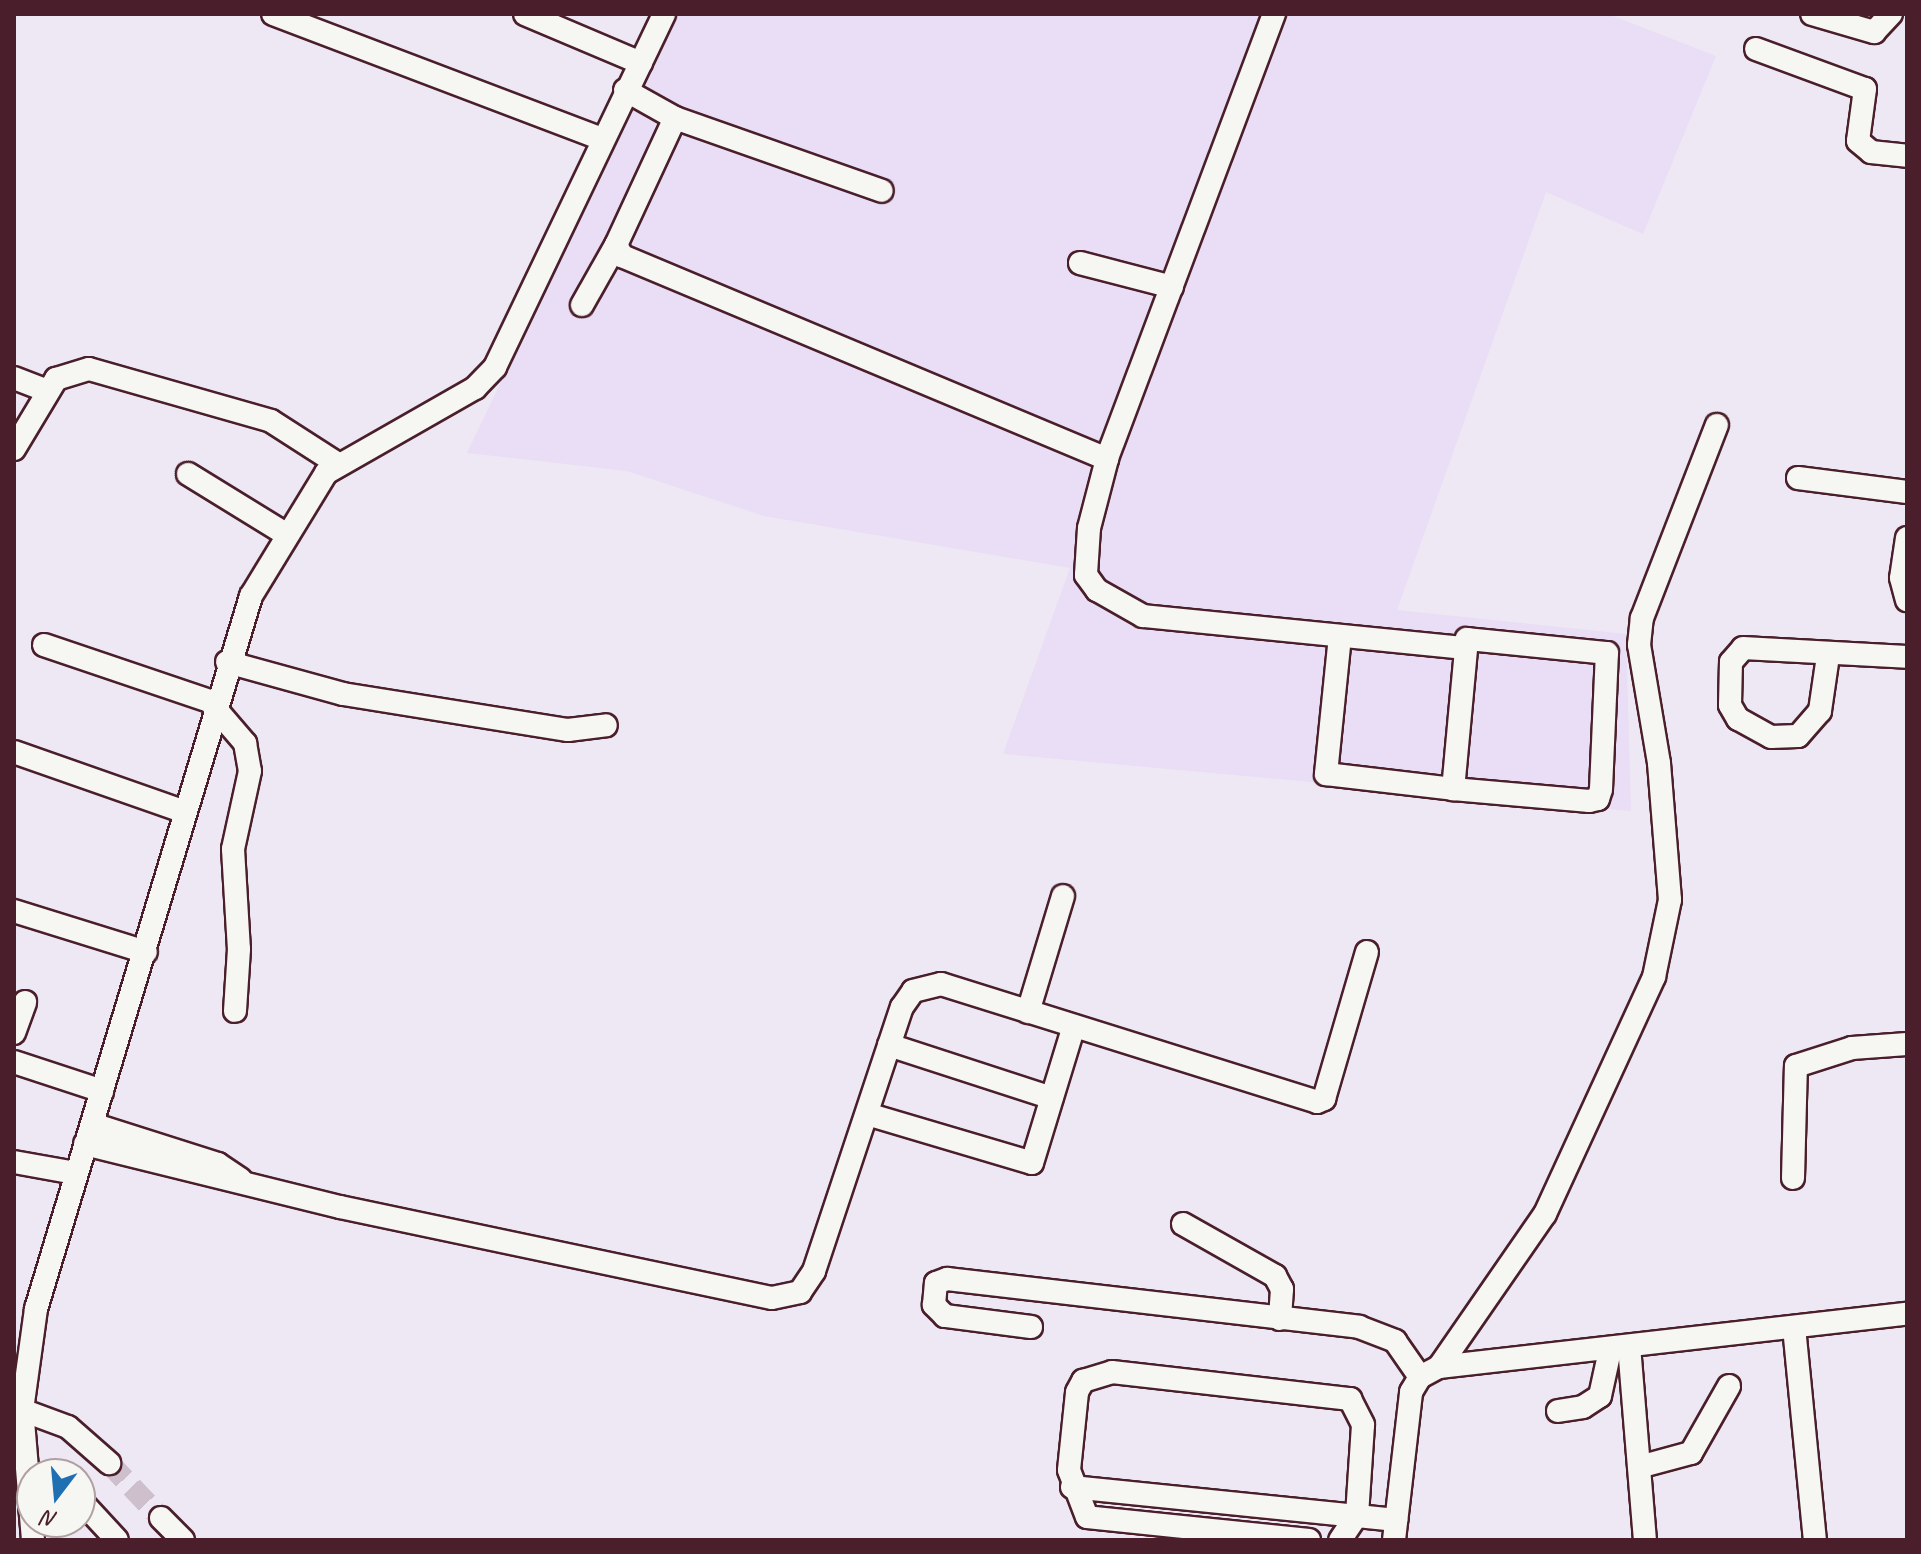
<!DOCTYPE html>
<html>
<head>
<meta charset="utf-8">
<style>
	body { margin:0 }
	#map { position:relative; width:1921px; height:1554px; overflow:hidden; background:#eee8f4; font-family:Caveat,sans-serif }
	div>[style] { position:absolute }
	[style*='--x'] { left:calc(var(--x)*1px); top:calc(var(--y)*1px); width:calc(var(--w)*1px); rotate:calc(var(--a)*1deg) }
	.built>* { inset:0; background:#e9def5 }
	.minor-tunnel>* { height:22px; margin-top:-11px; transform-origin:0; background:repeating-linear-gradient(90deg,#cdc0cc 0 22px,transparent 0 33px) }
	.roads { filter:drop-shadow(2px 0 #4a1f2b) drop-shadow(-2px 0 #4a1f2b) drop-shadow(0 2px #4a1f2b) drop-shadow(0 -2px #4a1f2b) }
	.minor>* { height:22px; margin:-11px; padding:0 11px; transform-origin:11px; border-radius:11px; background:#f6f6f2 }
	span { translate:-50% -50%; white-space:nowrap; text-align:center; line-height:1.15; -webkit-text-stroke:6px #f6f6f2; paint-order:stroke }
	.frame { position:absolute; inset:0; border:16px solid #4a1f2b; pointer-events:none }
	.north { position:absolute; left:16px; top:1458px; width:80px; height:80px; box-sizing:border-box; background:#f6f6f2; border:2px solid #b1a0a2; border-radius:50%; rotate:196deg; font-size:22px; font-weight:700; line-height:32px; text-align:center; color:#4a1f2b }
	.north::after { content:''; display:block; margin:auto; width:28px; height:36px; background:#1f6fb2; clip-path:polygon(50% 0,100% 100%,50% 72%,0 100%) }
</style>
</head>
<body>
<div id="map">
	<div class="built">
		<i style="clip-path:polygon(676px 14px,1608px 14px,1716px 56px,1643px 234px,1546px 192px,1397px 610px,1626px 634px,1631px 811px,1003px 754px,1070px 568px,764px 516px,627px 471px,467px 453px)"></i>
	</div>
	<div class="minor-tunnel">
		<i style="--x:109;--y:1463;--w:76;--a:46.6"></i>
	</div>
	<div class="roads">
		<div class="minor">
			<i style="--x:273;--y:14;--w:352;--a:20.8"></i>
			<i style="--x:525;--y:14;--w:126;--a:22.9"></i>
			<i style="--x:1274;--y:14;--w:475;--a:110.6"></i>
			<i style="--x:1107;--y:459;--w:71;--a:104.6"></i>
			<i style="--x:1089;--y:528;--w:47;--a:93.7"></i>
			<i style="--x:1086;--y:575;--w:19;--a:54"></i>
			<i style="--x:1097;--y:590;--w:53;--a:29.5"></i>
			<i style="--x:1143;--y:616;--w:323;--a:5.7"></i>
			<i style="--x:1812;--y:14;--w:65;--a:16.2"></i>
			<i style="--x:1874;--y:32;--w:25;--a:-47"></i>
			<i style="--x:1756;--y:49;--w:116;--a:20.2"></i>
			<i style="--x:1865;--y:89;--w:52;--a:97.7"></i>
			<i style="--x:1858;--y:141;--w:17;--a:40"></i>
			<i style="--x:1871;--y:152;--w:36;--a:6"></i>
			<i style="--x:625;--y:90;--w:57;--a:29.2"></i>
			<i style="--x:675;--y:118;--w:140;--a:114.9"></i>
			<i style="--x:616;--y:245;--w:13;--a:61"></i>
			<i style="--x:622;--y:256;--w:526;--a:22.71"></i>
			<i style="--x:675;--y:118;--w:219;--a:19.4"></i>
			<i style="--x:1080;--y:263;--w:95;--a:14.6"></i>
			<i style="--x:582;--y:305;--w:69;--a:-60.5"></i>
			<i style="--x:14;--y:378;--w:34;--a:21"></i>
			<i style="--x:14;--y:449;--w:82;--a:-59"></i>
			<i style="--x:56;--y:379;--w:34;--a:-17"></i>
			<i style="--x:89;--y:369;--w:189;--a:15.9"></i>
			<i style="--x:271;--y:421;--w:80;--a:32.7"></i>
			<i style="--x:188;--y:474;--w:113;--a:31.6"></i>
			<i style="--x:1798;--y:478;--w:110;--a:7.3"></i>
			<i style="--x:1907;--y:538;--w:40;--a:98.5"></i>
			<i style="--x:1901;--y:578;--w:23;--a:75"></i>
			<i style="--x:1340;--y:636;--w:139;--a:95.8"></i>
			<i style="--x:1326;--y:774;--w:128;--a:6.7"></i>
			<i style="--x:1453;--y:789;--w:137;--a:5"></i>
			<i style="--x:1589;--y:801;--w:9;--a:-13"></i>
			<i style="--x:1598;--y:799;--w:10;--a:-73"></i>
			<i style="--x:1601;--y:789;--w:136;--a:-87.5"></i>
			<i style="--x:1607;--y:653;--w:141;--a:-174.3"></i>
			<i style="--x:1467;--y:639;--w:151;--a:95.3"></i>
			<i style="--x:44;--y:645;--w:181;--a:18.7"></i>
			<i style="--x:1828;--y:656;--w:56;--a:98.3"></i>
			<i style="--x:1820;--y:711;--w:33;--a:131"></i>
			<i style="--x:1798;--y:736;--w:27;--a:178"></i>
			<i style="--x:1771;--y:737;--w:38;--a:-151"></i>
			<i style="--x:1738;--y:719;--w:16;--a:-120"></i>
			<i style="--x:1730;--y:705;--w:43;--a:-88.7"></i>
			<i style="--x:1731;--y:662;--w:18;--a:-49"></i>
			<i style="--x:1743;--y:648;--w:164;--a:3.1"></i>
			<i style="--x:227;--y:662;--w:120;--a:15.4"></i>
			<i style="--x:343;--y:694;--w:228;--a:9.1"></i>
			<i style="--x:568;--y:730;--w:38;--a:-7"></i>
			<i style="--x:214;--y:707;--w:48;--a:49.3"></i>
			<i style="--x:245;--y:743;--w:28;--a:80"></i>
			<i style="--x:250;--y:771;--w:80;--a:102.3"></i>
			<i style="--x:233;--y:849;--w:100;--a:86.6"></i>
			<i style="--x:239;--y:949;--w:62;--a:93.7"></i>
			<i style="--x:14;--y:752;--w:181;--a:19.3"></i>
			<i style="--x:14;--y:911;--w:138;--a:17.3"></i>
			<i style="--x:1028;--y:1012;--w:121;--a:-73.2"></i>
			<i style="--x:14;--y:1033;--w:33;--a:-70"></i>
			<i style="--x:889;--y:1045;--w:171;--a:18"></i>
			<i style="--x:14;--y:1062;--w:93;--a:18.2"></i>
			<i style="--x:867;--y:1114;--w:172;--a:16.5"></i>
			<i style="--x:1032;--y:1163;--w:143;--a:-73"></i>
			<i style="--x:92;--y:1124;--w:132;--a:17.6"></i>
			<i style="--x:218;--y:1164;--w:27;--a:34"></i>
			<i style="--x:85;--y:1144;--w:263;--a:13.9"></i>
			<i style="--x:340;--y:1207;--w:441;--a:11.9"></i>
			<i style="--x:772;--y:1298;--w:29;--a:-12"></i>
			<i style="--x:800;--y:1292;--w:25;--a:-56"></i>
			<i style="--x:814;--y:1271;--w:278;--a:-71.6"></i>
			<i style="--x:902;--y:1007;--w:19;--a:-55"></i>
			<i style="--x:913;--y:991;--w:29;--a:-14"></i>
			<i style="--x:941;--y:984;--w:394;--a:17.4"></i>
			<i style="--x:1317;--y:1102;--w:8;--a:-23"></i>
			<i style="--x:1324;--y:1099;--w:153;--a:-73.7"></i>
			<i style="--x:14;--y:1162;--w:63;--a:10.1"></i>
			<i style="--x:1793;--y:1178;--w:112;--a:-88.5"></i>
			<i style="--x:1796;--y:1066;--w:59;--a:-17.8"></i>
			<i style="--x:1852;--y:1048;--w:55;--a:-4.2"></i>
			<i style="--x:1183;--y:1224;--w:106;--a:29.5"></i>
			<i style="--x:1275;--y:1276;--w:15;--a:62"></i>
			<i style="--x:1282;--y:1289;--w:30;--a:94"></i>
			<i style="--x:1031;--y:1327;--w:87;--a:-172.7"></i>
			<i style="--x:945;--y:1316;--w:16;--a:-135"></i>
			<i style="--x:934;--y:1305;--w:22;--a:-85"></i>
			<i style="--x:936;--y:1283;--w:12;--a:-20"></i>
			<i style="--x:947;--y:1279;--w:415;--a:6.6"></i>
			<i style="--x:1359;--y:1327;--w:39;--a:21"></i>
			<i style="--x:1395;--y:1341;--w:44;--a:55.2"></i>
			<i style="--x:1794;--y:1327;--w:214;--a:84.4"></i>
			<i style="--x:1629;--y:1346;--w:195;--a:85.3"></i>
			<i style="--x:1439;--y:1367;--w:186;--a:-55.3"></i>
			<i style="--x:1545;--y:1214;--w:261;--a:-65.3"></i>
			<i style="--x:1654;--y:977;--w:79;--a:-78.3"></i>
			<i style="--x:1670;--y:900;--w:137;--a:-94.6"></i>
			<i style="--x:1659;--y:763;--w:120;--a:-99.6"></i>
			<i style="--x:1639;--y:645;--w:27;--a:-84"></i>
			<i style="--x:1642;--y:618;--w:207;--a:-68.8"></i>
			<i style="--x:22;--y:1410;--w:49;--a:20.3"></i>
			<i style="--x:68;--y:1427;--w:55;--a:41.3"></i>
			<i style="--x:1558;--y:1411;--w:25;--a:-9"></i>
			<i style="--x:1583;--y:1407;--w:20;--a:-33"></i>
			<i style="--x:1600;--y:1396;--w:47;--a:-77.7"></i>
			<i style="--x:1639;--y:1467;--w:54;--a:-15.1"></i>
			<i style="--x:1691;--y:1453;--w:77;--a:-60.4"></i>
			<i style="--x:1072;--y:1487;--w:326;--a:5.8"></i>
			<i style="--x:80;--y:1500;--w:54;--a:47.2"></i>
			<i style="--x:161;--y:1518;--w:31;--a:45"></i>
			<i style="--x:33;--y:1540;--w:130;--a:-94.8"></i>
			<i style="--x:22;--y:1410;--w:102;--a:-82.1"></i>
			<i style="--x:36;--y:1309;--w:745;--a:-73.22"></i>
			<i style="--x:251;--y:596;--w:144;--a:-58.6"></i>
			<i style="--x:326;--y:473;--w:172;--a:-29.7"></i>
			<i style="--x:475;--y:388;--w:29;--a:-46"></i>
			<i style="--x:495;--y:367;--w:391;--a:-64.4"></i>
			<i style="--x:1309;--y:1540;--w:223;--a:-174.1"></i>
			<i style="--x:1087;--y:1517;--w:50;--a:-111"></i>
			<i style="--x:1069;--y:1470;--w:78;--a:-84.1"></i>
			<i style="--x:1077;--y:1392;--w:13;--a:-61"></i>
			<i style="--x:1083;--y:1381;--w:30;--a:-17"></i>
			<i style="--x:1112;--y:1372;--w:240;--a:6.5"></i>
			<i style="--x:1350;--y:1399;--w:29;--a:63"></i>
			<i style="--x:1363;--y:1425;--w:90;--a:93.8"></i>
			<i style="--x:1357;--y:1515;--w:30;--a:124"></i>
			<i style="--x:1394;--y:1540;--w:149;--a:-83.4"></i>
			<i style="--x:1411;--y:1392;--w:17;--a:-59"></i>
			<i style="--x:1420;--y:1377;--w:21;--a:-28"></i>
			<i style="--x:1439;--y:1367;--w:471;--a:-6.5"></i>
		</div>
	</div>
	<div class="frame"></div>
	<div class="north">N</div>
</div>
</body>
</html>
